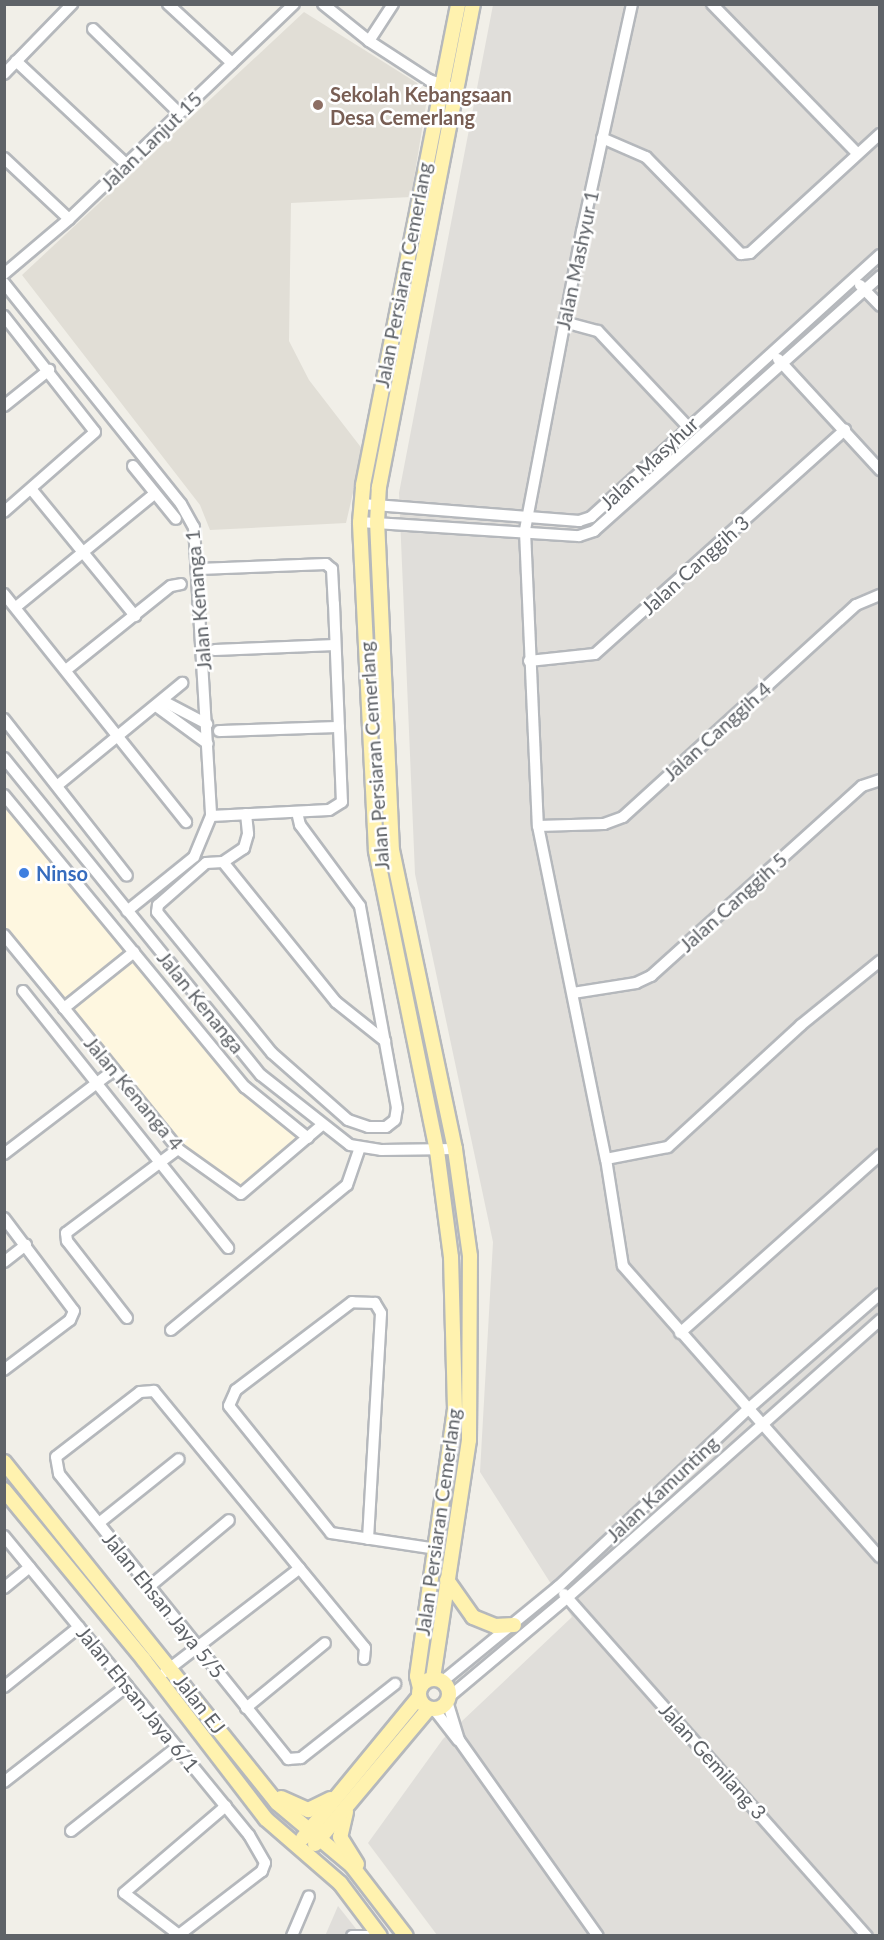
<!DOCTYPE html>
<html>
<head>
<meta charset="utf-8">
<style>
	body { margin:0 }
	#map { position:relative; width:884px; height:1940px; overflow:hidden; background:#f1efe8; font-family:Lato,sans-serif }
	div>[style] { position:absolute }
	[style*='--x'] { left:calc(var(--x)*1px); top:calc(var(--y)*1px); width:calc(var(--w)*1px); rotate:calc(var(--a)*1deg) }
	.commercial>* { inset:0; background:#fef7e0 }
	.industrial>* { inset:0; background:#e0deda }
	.education>* { inset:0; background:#e1ded6 }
	.roads { filter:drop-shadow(2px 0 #b5b8bc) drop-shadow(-2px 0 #b5b8bc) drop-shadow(0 2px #b5b8bc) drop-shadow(0 -2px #b5b8bc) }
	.minor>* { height:10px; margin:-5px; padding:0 5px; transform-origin:5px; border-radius:5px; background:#fff }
	.major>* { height:14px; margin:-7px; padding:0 7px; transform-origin:7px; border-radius:7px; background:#fff2af }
	.major>.ring { margin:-7px; padding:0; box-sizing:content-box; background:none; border:14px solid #fff2af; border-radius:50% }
	.dots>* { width:16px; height:16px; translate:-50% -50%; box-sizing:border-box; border:3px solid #fff; border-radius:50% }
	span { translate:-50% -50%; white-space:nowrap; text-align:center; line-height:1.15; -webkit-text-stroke:5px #fff; paint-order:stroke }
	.education-label { font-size:20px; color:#785e54; font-weight:700 }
	.left { translate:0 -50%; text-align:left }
	.street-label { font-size:20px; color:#5f6368 }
	.shop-label { font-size:20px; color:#366cbe; font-weight:700 }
	.frame { position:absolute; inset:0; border:6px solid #5f6368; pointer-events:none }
</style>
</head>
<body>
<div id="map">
	<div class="commercial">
		<i style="clip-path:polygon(4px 800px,244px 1090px,302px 1137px,239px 1190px,179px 1145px,5px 929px)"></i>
	</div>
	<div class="industrial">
		<i style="clip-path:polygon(493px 5px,879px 5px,879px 1935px,437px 1935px,368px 1843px,443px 1739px,572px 1617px,480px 1472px,493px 1242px,415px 874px,399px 493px)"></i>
		<i style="clip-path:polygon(338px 1906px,361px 1935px,325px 1936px)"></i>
	</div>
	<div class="education">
		<i style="clip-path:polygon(304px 12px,417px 83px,427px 99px,411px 197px,291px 203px,289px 341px,309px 380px,363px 450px,346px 523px,210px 530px,200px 505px,22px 275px)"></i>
	</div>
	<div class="roads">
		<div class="minor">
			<i style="--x:168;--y:4;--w:87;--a:42.7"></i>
			<i style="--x:323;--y:4;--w:59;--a:38.8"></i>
			<i style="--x:369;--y:41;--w:72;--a:33"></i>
			<i style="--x:429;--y:80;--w:20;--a:18"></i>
			<i style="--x:632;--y:4;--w:232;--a:102.4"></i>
			<i style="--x:582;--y:231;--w:305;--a:100.8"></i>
			<i style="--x:525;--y:531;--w:295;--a:87.5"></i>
			<i style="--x:538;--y:826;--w:340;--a:78.5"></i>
			<i style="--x:606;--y:1159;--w:108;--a:81"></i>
			<i style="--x:623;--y:1266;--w:388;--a:48.6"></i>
			<i style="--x:712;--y:4;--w:208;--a:45.8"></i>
			<i style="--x:93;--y:29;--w:120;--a:44.3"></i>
			<i style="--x:369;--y:41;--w:44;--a:-57"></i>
			<i style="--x:16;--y:61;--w:149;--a:43.1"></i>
			<i style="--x:4;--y:74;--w:98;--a:-45.8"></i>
			<i style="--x:602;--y:138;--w:48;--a:23.4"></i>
			<i style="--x:646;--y:157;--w:136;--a:45.6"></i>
			<i style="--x:741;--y:254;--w:9;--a:-6"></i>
			<i style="--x:750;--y:253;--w:176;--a:-42.5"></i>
			<i style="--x:4;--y:158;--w:89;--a:43.2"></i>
			<i style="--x:4;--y:274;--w:85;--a:-40.2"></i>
			<i style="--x:69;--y:219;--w:311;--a:-43.7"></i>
			<i style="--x:4;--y:283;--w:283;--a:51.3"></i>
			<i style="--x:181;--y:504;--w:26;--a:61"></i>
			<i style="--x:194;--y:527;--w:289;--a:86.6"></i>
			<i style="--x:211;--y:816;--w:44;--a:112.5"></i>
			<i style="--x:194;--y:857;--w:86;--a:141.1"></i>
			<i style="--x:860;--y:285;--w:29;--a:46"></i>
			<i style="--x:4;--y:316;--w:147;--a:51.9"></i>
			<i style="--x:95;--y:432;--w:121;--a:138.7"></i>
			<i style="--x:564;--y:322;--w:35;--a:15"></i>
			<i style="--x:598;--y:331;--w:132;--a:46.8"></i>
			<i style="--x:778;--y:359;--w:151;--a:47.4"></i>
			<i style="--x:4;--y:406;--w:58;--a:-38.7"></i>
			<i style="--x:133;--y:466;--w:68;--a:50.9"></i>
			<i style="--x:32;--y:490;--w:163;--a:50.7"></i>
			<i style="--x:362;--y:504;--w:218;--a:4.5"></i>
			<i style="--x:579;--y:521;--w:13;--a:-18"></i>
			<i style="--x:591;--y:517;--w:390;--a:-42.2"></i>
			<i style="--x:360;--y:522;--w:219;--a:3.7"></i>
			<i style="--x:579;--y:536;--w:16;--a:-18"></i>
			<i style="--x:594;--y:531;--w:383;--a:-41.7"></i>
			<i style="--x:199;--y:569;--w:127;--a:-2.3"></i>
			<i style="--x:326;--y:564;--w:8;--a:40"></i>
			<i style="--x:332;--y:569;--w:35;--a:87"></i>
			<i style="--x:334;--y:604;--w:198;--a:87.7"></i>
			<i style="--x:342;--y:802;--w:15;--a:148"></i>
			<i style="--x:329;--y:810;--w:118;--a:177.1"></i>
			<i style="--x:4;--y:594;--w:292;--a:51.4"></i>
			<i style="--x:16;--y:607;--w:178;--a:-39.3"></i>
			<i style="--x:215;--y:650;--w:120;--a:-2.4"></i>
			<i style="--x:529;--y:661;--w:66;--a:-6.1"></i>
			<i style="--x:595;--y:654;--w:336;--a:-41.9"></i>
			<i style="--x:66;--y:670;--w:134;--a:-38.7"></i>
			<i style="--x:171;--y:586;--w:10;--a:-11"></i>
			<i style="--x:163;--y:701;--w:50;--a:27.6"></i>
			<i style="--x:156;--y:706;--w:64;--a:36.2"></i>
			<i style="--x:4;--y:719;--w:199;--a:51.9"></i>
			<i style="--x:219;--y:731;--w:120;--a:-1.9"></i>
			<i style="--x:4;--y:758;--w:408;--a:51"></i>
			<i style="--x:261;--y:1075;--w:113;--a:38.2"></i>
			<i style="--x:350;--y:1145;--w:31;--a:9"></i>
			<i style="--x:381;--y:1150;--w:74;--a:-0.8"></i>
			<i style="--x:58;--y:785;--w:161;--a:-39.4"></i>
			<i style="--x:4;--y:795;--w:379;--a:50.5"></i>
			<i style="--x:245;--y:1087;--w:81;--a:39"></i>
			<i style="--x:246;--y:814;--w:20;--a:84"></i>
			<i style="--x:248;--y:834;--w:15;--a:106"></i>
			<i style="--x:244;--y:848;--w:25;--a:146"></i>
			<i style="--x:223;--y:862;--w:17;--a:177"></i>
			<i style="--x:206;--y:863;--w:64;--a:138.8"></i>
			<i style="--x:158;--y:905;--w:7;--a:98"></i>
			<i style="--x:157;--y:912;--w:182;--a:50.8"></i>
			<i style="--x:272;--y:1053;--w:101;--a:41.4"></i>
			<i style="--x:348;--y:1120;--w:21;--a:19"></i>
			<i style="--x:368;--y:1127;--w:18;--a:0"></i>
			<i style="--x:386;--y:1127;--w:11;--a:-38"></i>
			<i style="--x:395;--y:1120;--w:12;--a:-81"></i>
			<i style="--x:397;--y:1108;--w:205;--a:-100.4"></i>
			<i style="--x:360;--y:906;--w:101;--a:-126.5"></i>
			<i style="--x:300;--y:825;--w:13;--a:-103"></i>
			<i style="--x:538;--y:826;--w:66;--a:-1.7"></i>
			<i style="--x:604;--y:824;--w:20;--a:-20"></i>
			<i style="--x:623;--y:817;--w:315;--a:-42.3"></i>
			<i style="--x:856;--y:605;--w:26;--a:-23"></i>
			<i style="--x:223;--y:862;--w:180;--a:51.1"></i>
			<i style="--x:336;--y:1002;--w:63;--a:38.5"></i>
			<i style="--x:4;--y:935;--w:94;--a:50.6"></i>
			<i style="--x:134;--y:952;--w:90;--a:141.3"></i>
			<i style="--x:64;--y:1008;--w:181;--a:51"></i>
			<i style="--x:178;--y:1149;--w:77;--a:35.5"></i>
			<i style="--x:241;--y:1194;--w:106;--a:-40.4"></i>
			<i style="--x:23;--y:991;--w:329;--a:51.4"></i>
			<i style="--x:573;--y:993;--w:64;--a:-9"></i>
			<i style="--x:636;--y:983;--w:17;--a:-25"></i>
			<i style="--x:651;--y:976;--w:284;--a:-42"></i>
			<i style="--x:862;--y:786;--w:19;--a:-18"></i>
			<i style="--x:4;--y:1154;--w:138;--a:-37.4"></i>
			<i style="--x:606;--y:1159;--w:63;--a:-11"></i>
			<i style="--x:668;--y:1147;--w:180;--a:-42.5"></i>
			<i style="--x:801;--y:1025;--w:102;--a:-39"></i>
			<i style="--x:4;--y:1218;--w:116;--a:53"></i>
			<i style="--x:74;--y:1311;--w:10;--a:114"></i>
			<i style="--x:70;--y:1320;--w:83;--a:142.9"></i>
			<i style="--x:4;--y:1262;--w:28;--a:-38"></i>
			<i style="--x:127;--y:1318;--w:98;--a:-127.9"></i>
			<i style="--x:67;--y:1241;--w:8;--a:-97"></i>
			<i style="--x:66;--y:1233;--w:140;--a:-36.9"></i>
			<i style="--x:171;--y:1330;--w:228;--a:-39.5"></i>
			<i style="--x:347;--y:1185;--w:39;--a:-71"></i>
			<i style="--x:680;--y:1333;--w:268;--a:-41.7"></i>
			<i style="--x:99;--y:1523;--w:102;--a:-38.7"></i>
			<i style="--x:4;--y:1536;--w:194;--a:50.6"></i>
			<i style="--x:127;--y:1686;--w:193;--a:50.7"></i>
			<i style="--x:249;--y:1835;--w:32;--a:60"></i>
			<i style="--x:265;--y:1863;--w:9;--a:111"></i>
			<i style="--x:262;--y:1871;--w:105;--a:142.4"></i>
			<i style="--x:179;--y:1935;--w:69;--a:-142.6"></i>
			<i style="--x:124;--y:1893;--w:134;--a:-40.5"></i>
			<i style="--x:368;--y:1539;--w:226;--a:-86.7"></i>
			<i style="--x:381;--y:1313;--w:12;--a:-121"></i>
			<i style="--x:375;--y:1303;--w:23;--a:-178"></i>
			<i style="--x:352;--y:1302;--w:146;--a:142.8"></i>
			<i style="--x:236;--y:1390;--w:17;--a:114"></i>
			<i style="--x:229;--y:1406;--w:163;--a:51.2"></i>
			<i style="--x:331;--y:1533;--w:107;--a:8.6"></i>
			<i style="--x:149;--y:1587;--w:104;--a:-39.9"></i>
			<i style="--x:4;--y:1588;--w:33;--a:-39"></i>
			<i style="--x:564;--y:1594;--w:457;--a:48.5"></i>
			<i style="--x:364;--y:1659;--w:11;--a:-85"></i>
			<i style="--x:365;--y:1648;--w:333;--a:-129.4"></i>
			<i style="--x:154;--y:1391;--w:14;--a:176"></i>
			<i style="--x:140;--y:1392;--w:106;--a:142.3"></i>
			<i style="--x:56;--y:1457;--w:17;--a:80"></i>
			<i style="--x:59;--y:1474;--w:366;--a:51.2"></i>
			<i style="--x:288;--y:1759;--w:13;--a:-4"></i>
			<i style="--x:301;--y:1758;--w:120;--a:-38.2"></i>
			<i style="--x:165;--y:1672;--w:170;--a:-37.6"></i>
			<i style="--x:443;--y:1681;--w:149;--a:-39.3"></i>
			<i style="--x:558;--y:1587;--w:259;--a:-43.1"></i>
			<i style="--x:747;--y:1410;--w:176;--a:-41.1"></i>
			<i style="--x:4;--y:1687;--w:96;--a:-38.7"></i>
			<i style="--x:449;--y:1697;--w:154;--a:-40"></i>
			<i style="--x:567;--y:1598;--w:419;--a:-41.6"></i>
			<i style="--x:447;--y:1701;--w:41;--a:72.9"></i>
			<i style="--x:459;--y:1740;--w:240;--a:54.7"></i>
			<i style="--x:246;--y:1708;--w:102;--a:-39.4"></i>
			<i style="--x:433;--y:1708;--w:41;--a:52"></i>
			<i style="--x:4;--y:1782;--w:156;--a:-38"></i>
			<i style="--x:71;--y:1831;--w:135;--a:-38.4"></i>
			<i style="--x:292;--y:1936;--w:43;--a:-67"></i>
			<i style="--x:352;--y:1936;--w:17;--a:0"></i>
		</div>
		<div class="major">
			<i style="--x:4;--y:1462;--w:437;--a:51.3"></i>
			<i style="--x:277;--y:1803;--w:98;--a:40"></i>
			<i style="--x:352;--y:1866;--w:88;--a:52.4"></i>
			<i style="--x:4;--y:1490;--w:220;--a:50.5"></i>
			<i style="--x:144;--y:1660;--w:200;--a:52.5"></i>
			<i style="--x:266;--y:1819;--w:98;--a:40.9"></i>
			<i style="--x:340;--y:1883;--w:66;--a:53"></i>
			<i style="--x:447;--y:1580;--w:45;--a:54.9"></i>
			<i style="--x:473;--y:1617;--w:24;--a:22"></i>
			<i style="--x:495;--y:1626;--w:19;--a:-3"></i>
			<i style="--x:433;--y:1678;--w:241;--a:-81.4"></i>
			<i style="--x:469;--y:1440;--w:184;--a:-89.7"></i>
			<i style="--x:470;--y:1256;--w:108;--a:-98"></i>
			<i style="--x:455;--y:1149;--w:305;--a:-101.9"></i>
			<i style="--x:392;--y:851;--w:328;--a:-92.6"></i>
			<i style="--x:377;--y:523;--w:36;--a:-87"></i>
			<i style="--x:379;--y:487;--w:492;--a:-79"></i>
			<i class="ring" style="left:419px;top:1679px;width:16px;height:16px"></i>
			<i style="--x:420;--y:1688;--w:12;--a:-104"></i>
			<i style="--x:417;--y:1676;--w:270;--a:-81.9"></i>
			<i style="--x:455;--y:1409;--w:152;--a:-91.5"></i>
			<i style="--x:451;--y:1257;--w:107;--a:-97.5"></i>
			<i style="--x:437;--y:1151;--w:306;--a:-101.5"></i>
			<i style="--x:376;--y:851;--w:329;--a:-92.8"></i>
			<i style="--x:360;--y:522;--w:37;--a:-85"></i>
			<i style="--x:363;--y:485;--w:490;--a:-78.8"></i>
			<i style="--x:281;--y:1798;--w:30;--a:24"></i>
			<i style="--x:308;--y:1810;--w:25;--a:-26"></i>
			<i style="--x:346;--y:1812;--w:26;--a:103"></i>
			<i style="--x:340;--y:1837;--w:32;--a:58"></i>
			<i style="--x:303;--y:1838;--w:183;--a:-50.6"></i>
			<i style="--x:315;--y:1844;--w:177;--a:-50"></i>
		</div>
	</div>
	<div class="dots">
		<i style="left:318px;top:105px;background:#8d6e63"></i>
		<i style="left:24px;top:873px;background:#3f7fe0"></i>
	</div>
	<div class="education-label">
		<span class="left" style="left:330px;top:106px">Sekolah Kebangsaan<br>Desa Cemerlang</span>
	</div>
	<div class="street-label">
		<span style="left:151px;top:141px;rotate:-44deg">Jalan Lanjut 15</span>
		<span style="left:577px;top:260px;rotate:-78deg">Jalan Mashyur 1</span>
		<span style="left:403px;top:275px;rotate:-79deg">Jalan Persiaran Cemerlang</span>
		<span style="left:649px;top:463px;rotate:-43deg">Jalan Masyhur</span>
		<span style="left:695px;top:565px;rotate:-42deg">Jalan Canggih 3</span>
		<span style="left:198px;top:600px;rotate:-95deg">Jalan Kenanga 1</span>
		<span style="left:717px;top:731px;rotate:-42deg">Jalan Canggih 4</span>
		<span style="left:374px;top:756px;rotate:-94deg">Jalan Persiaran Cemerlang</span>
		<span style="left:733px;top:902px;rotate:-42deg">Jalan Canggih 5</span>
		<span style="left:201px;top:1002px;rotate:51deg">Jalan Kenanga</span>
		<span style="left:134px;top:1093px;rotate:50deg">Jalan Kenanga 4</span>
		<span style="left:662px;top:1489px;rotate:-43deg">Jalan Kamunting</span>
		<span style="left:438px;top:1522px;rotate:-82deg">Jalan Persiaran Cemerlang</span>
		<span style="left:164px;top:1605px;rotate:51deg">Jalan Ehsan Jaya 5/5</span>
		<span style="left:138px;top:1699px;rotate:51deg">Jalan Ehsan Jaya 6/1</span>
		<span style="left:200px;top:1704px;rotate:52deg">Jalan EJ</span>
		<span style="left:713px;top:1761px;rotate:48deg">Jalan Gemilang 3</span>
	</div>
	<div class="shop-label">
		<span class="left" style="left:36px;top:873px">Ninso</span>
	</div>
	<div class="frame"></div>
</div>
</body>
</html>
